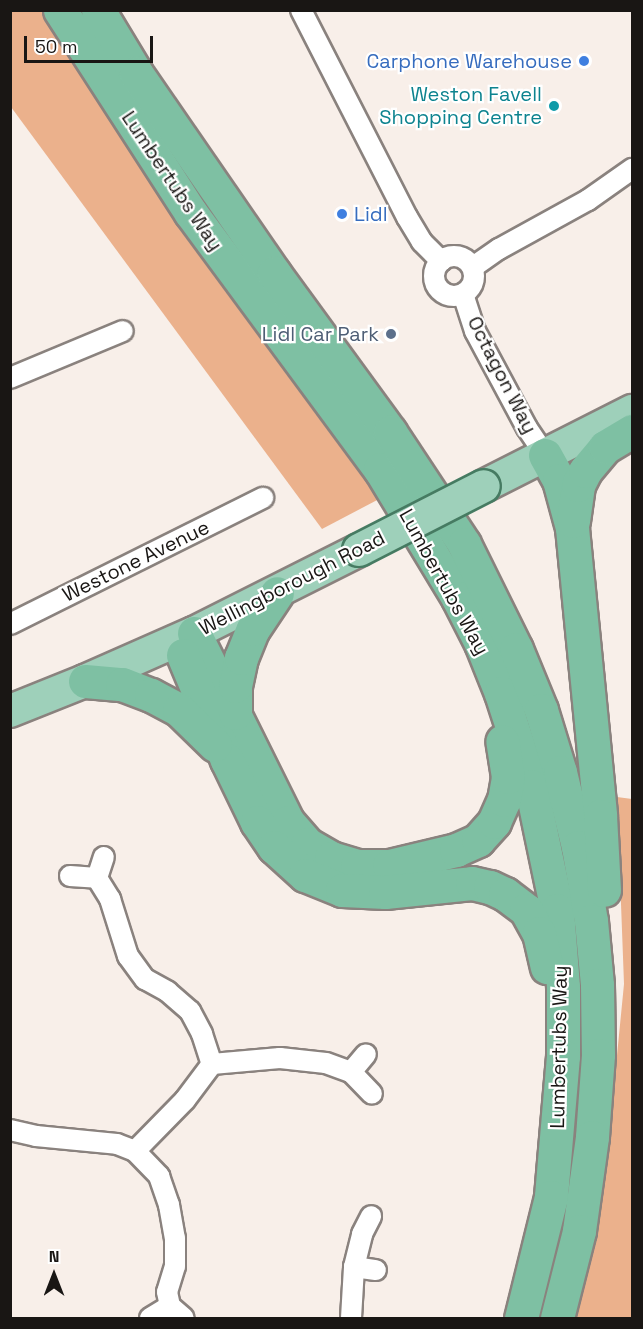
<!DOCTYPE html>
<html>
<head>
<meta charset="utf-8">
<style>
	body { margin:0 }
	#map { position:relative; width:643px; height:1329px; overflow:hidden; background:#f8efe9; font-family:"Space Grotesk",sans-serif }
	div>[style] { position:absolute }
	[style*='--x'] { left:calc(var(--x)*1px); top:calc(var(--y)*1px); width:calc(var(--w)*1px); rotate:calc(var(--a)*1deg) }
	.green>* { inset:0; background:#ebb18c }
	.roads { filter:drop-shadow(2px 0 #8a827e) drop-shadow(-2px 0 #8a827e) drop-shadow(0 2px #8a827e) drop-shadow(0 -2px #8a827e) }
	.minor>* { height:20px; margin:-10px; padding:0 10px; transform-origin:10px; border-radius:10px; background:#fff }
	.minor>.ring { margin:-10px; padding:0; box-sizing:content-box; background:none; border:20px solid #fff; border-radius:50% }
	.primary>* { height:32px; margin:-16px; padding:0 16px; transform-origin:16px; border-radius:16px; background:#9ed0ba }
	.trunk>* { height:33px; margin:-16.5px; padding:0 16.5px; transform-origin:16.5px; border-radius:16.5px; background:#7ec0a3 }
	.bridges { filter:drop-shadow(2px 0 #467b62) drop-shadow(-2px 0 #467b62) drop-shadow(0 2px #467b62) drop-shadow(0 -2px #467b62) }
	.primary-bridge>* { height:32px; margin:-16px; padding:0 16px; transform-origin:16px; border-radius:16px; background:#9ed0ba }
	.dots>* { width:16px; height:16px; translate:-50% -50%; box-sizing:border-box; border:3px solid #fff; border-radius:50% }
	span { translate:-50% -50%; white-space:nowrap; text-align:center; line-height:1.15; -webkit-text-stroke:4.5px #fff; paint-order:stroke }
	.shop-label { font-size:20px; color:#366cbe }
	.right { translate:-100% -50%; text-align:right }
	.left { translate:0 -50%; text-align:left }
	.culture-label { font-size:20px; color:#0d838f }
	.street-label { font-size:20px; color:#191614 }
	.service-label { font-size:20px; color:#4e5e75 }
	.frame { position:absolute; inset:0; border:12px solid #191614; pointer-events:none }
	.north { position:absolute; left:24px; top:1245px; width:60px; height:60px; -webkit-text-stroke:4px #fff; paint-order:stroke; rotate:0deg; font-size:16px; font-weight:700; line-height:24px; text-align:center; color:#191614 }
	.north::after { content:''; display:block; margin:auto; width:21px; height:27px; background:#191614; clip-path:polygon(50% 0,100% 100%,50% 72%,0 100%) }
	.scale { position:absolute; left:24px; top:36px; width:129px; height:27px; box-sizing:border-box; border:3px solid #191614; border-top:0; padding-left:8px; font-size:18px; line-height:21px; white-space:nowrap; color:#191614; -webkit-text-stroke:4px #fff; paint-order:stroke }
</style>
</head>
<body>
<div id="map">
	<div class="green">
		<i style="clip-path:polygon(10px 11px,45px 11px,381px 498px,322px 529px,11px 107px)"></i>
		<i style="clip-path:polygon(617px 797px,632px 799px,632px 1318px,575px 1318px,608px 1147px,624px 984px)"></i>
	</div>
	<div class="roads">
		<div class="minor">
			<i style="--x:301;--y:10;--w:233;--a:62.9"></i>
			<i style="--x:407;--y:217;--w:29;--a:59"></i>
			<i style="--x:422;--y:242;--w:27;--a:45"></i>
			<i class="ring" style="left:434px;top:256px;width:20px;height:20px"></i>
			<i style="--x:473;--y:267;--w:32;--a:-35"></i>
			<i style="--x:499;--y:249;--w:102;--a:-28.8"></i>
			<i style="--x:588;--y:200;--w:54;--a:-35.2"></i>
			<i style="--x:463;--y:294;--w:39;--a:72"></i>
			<i style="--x:475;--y:331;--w:110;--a:61.8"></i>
			<i style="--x:527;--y:428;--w:32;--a:56"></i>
			<i style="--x:10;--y:378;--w:122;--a:-22.6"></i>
			<i style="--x:10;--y:624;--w:283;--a:-26.5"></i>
			<i style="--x:70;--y:876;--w:27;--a:4"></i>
			<i style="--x:97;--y:878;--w:25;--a:58"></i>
			<i style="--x:110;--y:899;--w:60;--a:72.5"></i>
			<i style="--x:128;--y:956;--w:29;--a:54"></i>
			<i style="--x:145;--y:979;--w:26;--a:29"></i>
			<i style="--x:168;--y:992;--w:29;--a:41"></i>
			<i style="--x:190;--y:1011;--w:26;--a:62"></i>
			<i style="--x:202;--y:1034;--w:32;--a:72"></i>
			<i style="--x:212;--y:1064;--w:45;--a:126.9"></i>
			<i style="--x:185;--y:1100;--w:71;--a:134.4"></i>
			<i style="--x:97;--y:878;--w:22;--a:-72"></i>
			<i style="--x:212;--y:1064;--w:68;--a:-5"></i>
			<i style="--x:280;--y:1058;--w:46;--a:6.2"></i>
			<i style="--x:326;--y:1063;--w:27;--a:20"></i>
			<i style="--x:351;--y:1072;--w:23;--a:-50"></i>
			<i style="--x:351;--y:1072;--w:30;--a:46"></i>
			<i style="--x:10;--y:1130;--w:27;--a:13"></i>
			<i style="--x:36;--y:1136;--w:81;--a:5.6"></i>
			<i style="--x:117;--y:1144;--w:19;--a:21"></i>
			<i style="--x:135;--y:1151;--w:35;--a:46"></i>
			<i style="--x:159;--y:1176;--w:31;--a:71"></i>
			<i style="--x:169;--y:1205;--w:34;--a:80"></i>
			<i style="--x:175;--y:1238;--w:28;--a:90"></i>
			<i style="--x:175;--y:1266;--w:27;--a:107"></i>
			<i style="--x:167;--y:1292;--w:14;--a:78"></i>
			<i style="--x:170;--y:1306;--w:18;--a:41"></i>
			<i style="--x:354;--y:1267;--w:22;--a:8"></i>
			<i style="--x:150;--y:1318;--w:23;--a:-31"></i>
			<i style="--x:351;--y:1318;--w:51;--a:-86.6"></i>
			<i style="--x:354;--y:1267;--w:34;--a:-76"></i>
			<i style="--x:362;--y:1234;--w:20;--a:-63"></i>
		</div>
		<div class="primary">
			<i style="--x:484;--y:486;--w:166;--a:-26.9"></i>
			<i style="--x:10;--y:711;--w:81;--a:-21.8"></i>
			<i style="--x:85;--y:681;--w:119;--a:-23.8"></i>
			<i style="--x:194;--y:633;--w:185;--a:-26.7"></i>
		</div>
		<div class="trunk">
			<i style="--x:60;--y:10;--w:242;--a:57.2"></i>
			<i style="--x:191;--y:213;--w:318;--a:53.6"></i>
			<i style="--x:380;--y:469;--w:151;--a:58.8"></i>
			<i style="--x:458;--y:598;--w:51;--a:62.9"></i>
			<i style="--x:481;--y:643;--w:54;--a:68.2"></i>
			<i style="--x:501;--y:693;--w:98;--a:72.1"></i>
			<i style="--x:531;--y:786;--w:127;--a:78.2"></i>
			<i style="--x:557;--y:910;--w:77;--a:85.5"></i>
			<i style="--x:563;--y:987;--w:69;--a:90"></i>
			<i style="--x:563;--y:1056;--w:142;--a:94.9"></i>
			<i style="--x:551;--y:1197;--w:125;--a:103.9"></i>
			<i style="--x:98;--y:10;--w:74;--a:58.9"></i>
			<i style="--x:136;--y:73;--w:243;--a:55.4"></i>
			<i style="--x:274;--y:273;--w:197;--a:53.9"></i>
			<i style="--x:390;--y:432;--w:134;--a:56.5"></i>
			<i style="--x:464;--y:544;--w:117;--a:63.7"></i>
			<i style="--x:516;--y:649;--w:66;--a:67.7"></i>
			<i style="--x:541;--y:710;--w:65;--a:73"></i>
			<i style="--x:560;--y:772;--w:77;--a:76.5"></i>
			<i style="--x:578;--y:847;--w:75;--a:80"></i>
			<i style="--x:591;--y:921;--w:64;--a:84.6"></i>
			<i style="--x:597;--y:985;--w:70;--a:89.2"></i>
			<i style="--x:598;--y:1055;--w:82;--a:94.2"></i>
			<i style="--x:592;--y:1137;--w:95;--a:97.9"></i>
			<i style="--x:579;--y:1231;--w:90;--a:104.2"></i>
			<i style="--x:545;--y:455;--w:29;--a:61"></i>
			<i style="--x:559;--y:480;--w:50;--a:74.8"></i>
			<i style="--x:572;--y:528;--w:289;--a:84.4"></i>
			<i style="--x:600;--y:816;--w:74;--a:86.9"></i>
			<i style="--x:573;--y:521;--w:36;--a:-82"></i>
			<i style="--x:578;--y:485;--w:16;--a:-63"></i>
			<i style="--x:585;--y:471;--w:31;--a:-50"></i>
			<i style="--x:605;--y:447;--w:31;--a:-31"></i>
			<i style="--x:194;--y:633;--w:211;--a:63.6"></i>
			<i style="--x:288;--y:822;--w:29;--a:49"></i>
			<i style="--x:307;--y:844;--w:28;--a:30"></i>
			<i style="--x:331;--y:858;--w:27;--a:17"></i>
			<i style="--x:357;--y:866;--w:32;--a:0"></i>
			<i style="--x:389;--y:866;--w:69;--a:-13.4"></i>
			<i style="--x:456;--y:850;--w:24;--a:-24"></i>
			<i style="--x:478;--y:840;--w:24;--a:-48"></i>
			<i style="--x:494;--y:822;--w:24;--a:-66"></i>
			<i style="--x:504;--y:800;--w:23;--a:-80"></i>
			<i style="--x:508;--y:777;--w:36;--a:-99"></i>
			<i style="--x:183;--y:655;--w:114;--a:67.3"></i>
			<i style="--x:227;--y:760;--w:69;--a:64.2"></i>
			<i style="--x:257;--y:822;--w:30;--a:56"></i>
			<i style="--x:274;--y:847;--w:42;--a:42.1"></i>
			<i style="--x:305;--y:875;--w:40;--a:22"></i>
			<i style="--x:342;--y:890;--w:43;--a:2.7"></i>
			<i style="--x:385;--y:892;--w:87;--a:-5.9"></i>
			<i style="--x:472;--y:883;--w:18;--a:13"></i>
			<i style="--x:490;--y:887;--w:17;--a:25"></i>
			<i style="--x:505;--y:894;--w:26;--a:37"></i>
			<i style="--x:526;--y:910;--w:26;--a:61"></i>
			<i style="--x:539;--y:933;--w:35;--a:77"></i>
			<i style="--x:85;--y:681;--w:37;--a:5"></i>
			<i style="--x:122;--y:684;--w:31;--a:21"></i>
			<i style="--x:151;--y:695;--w:32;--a:28"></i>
			<i style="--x:179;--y:710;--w:50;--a:44.2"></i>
			<i style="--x:235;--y:713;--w:27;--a:-90"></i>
			<i style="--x:235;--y:686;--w:29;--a:-78"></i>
			<i style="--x:241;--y:658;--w:31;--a:-68"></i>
			<i style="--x:253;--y:629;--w:43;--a:-56.3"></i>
		</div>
	</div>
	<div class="bridges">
		<div class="primary-bridge">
			<i style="--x:359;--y:550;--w:140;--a:-27.1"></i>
		</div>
	</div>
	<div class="dots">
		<i style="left:584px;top:61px;background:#3f7fe0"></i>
		<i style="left:554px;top:106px;background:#0f9aa8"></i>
		<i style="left:342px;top:214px;background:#3f7fe0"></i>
		<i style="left:391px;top:334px;background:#5c6f8a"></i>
	</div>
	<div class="shop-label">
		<span class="right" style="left:572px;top:61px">Carphone Warehouse</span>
		<span class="left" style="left:354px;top:214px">Lidl</span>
	</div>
	<div class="culture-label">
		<span class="right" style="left:542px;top:106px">Weston Favell<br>Shopping Centre</span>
	</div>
	<div class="street-label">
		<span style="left:172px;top:181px;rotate:56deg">Lumbertubs Way</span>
		<span style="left:502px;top:375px;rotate:63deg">Octagon Way</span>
		<span style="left:136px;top:561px;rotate:-26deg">Westone Avenue</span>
		<span style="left:444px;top:582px;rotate:61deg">Lumbertubs Way</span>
		<span style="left:292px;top:583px;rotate:-27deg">Wellingborough Road</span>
		<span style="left:559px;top:1047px;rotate:-89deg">Lumbertubs Way</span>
	</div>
	<div class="service-label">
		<span class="right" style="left:379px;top:334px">Lidl Car Park</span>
	</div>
	<div class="frame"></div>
	<div class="north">N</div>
	<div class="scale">50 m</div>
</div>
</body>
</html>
